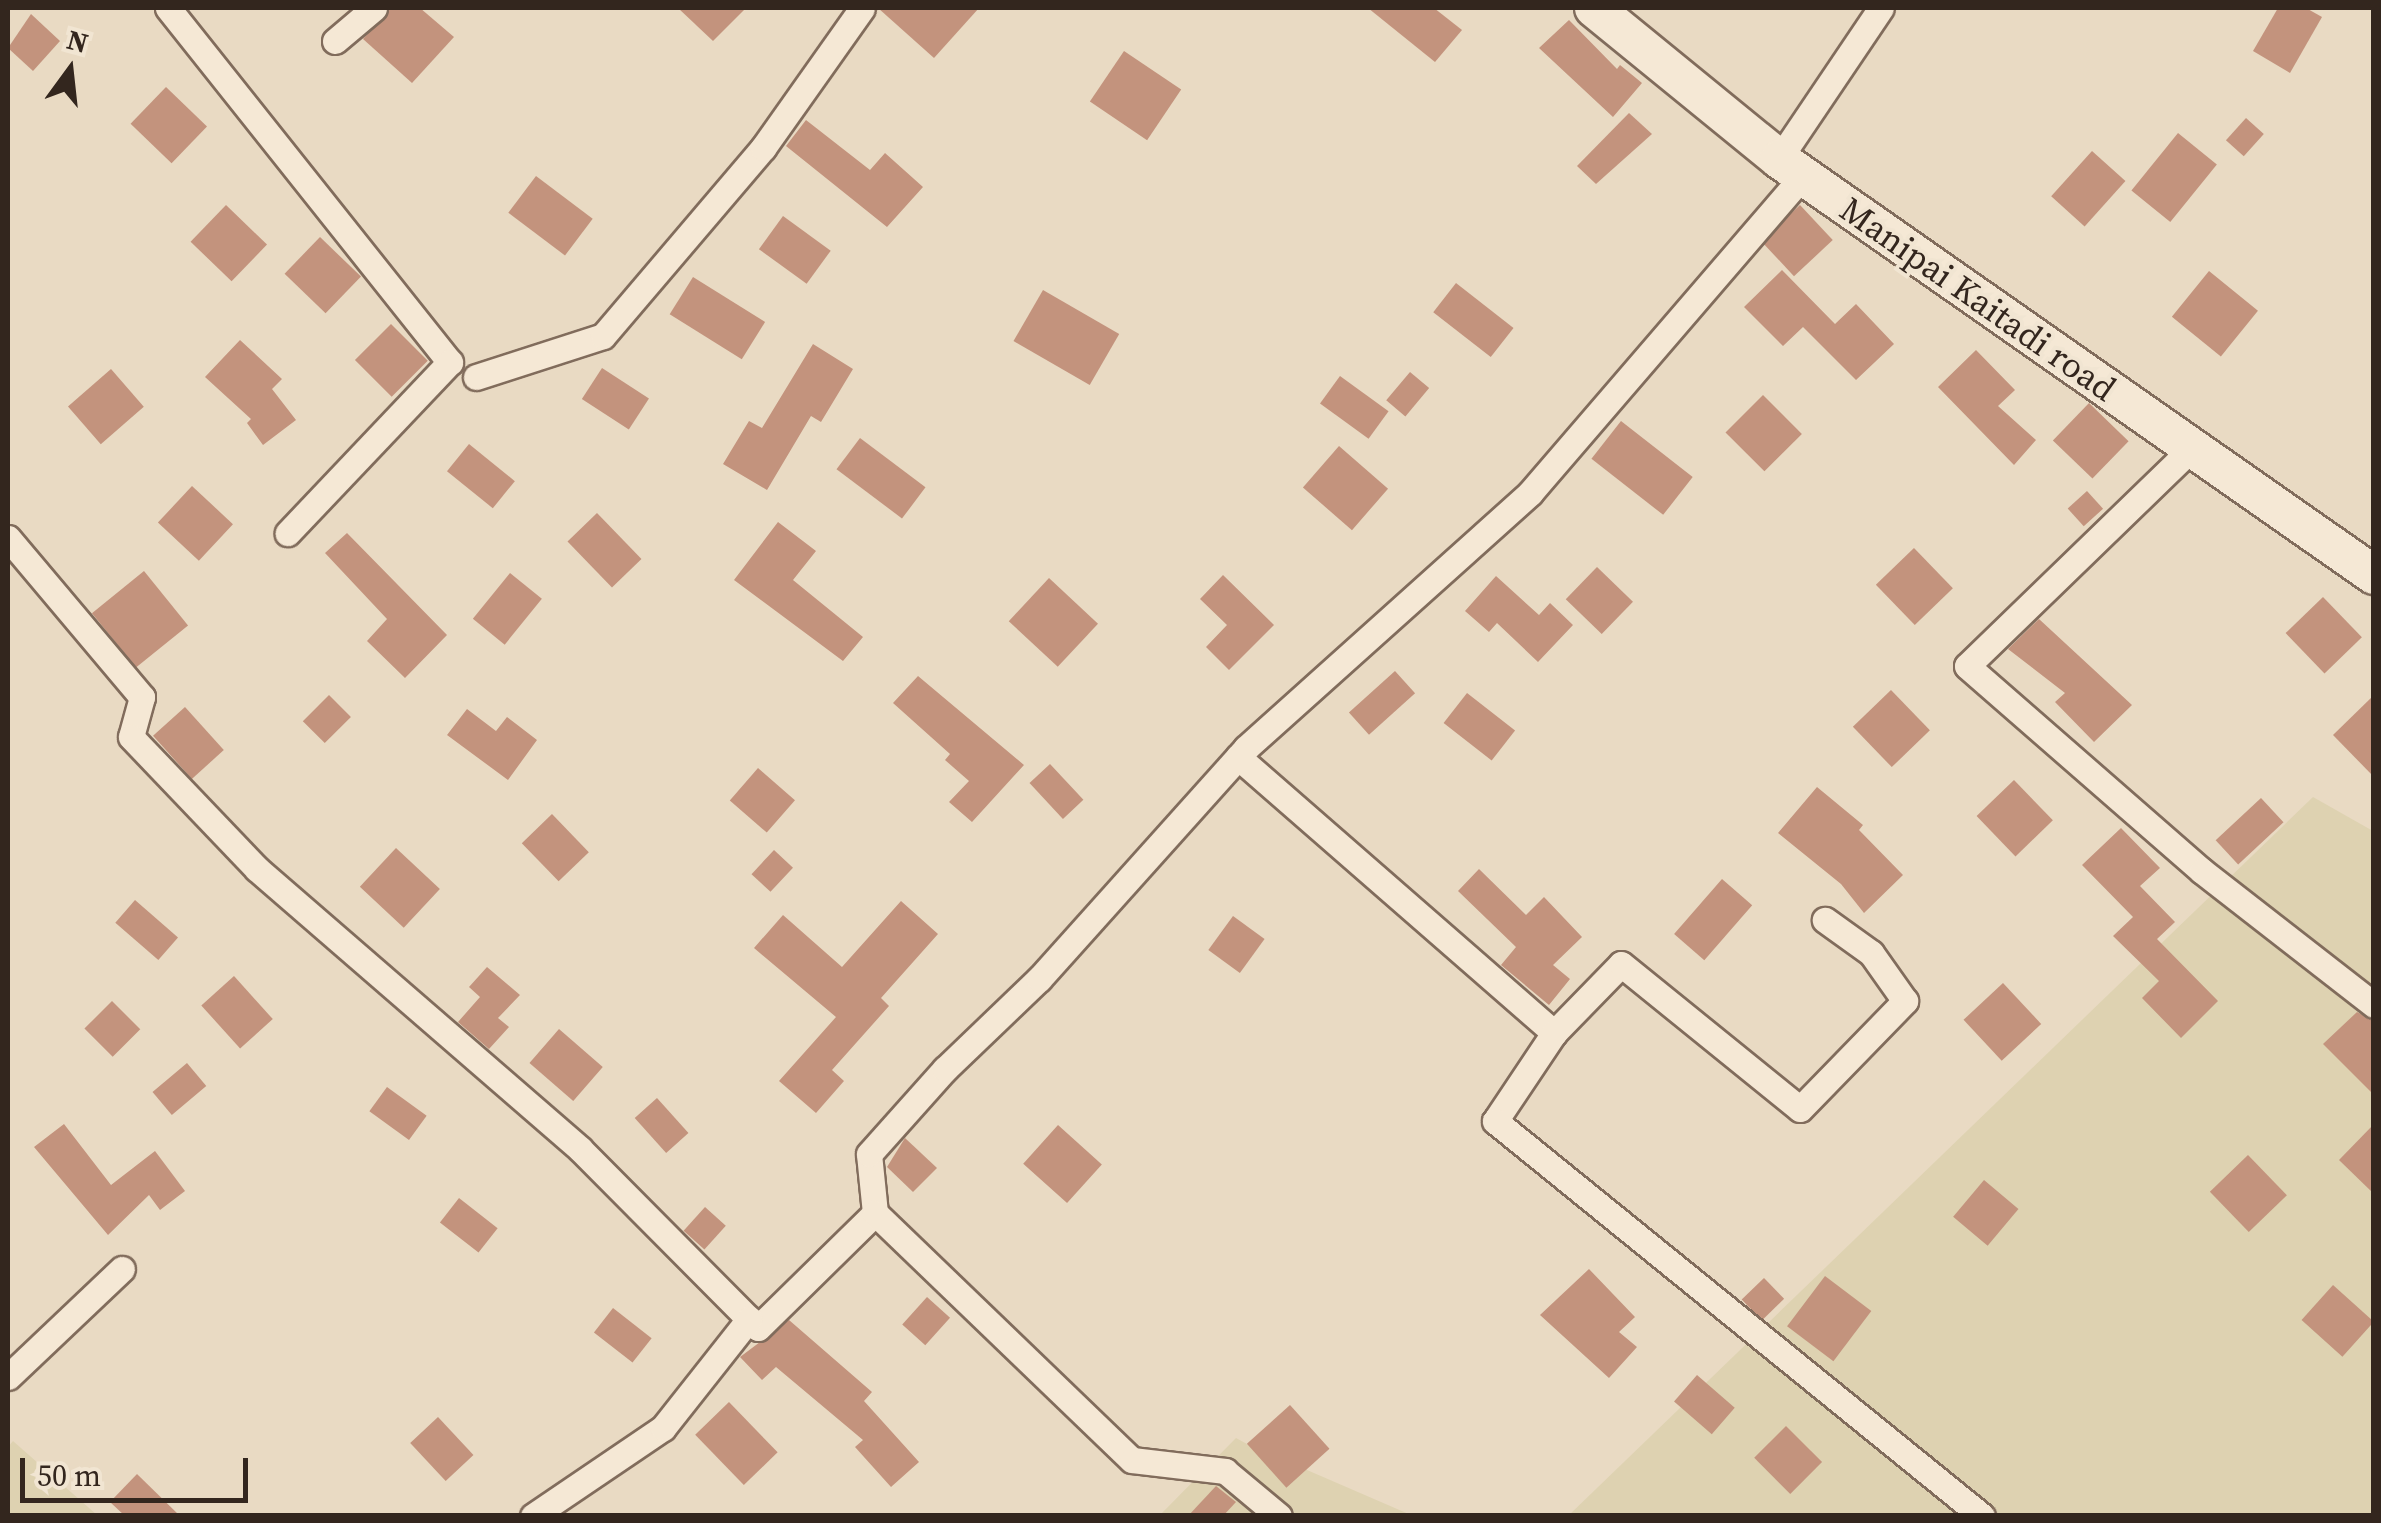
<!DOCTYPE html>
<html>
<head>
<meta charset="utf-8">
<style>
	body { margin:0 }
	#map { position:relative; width:2381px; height:1523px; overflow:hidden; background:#e9dac3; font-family:"Source Serif 4",serif }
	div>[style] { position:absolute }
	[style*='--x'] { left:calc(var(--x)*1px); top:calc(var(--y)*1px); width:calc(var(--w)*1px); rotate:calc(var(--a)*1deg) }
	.farmland>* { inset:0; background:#ded2b1 }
	.building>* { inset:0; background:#c3937d; transform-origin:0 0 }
	.roads { filter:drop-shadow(2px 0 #816c5c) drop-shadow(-2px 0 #816c5c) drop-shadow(0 2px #816c5c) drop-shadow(0 -2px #816c5c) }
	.street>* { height:25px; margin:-12.5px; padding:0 12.5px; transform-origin:12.5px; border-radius:12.5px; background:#f5e8d5 }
	.secondary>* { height:38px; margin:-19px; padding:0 19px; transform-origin:19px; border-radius:19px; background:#f5e8d5 }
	span { translate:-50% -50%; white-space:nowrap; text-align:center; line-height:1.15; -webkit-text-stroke:8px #f1e5d2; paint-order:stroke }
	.street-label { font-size:35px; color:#33261e }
	.frame { position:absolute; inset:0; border:10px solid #33261e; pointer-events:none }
	.north { position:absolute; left:20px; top:20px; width:100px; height:100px; -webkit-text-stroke:8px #f1e5d2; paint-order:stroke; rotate:15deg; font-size:28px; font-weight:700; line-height:40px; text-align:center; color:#33261e }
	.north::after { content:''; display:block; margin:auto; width:35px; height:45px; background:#33261e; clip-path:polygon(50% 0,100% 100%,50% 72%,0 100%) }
	.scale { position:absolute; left:20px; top:1458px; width:228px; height:45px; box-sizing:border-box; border:5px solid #33261e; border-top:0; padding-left:12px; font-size:30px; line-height:35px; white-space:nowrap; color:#33261e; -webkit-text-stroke:8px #f1e5d2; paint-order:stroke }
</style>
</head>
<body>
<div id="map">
	<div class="farmland">
		<i style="clip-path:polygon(2313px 797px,2373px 831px,2373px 1515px,1568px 1516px)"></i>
		<i style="clip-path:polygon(1236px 1438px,1247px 1444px,1411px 1515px,1159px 1516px)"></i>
		<i style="clip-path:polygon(13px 1441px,97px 1515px,8px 1515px,8px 1447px)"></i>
	</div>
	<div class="building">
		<i style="clip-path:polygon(390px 8px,420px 8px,454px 37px,412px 83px,363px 39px)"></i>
		<i style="clip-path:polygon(678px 8px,746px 8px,713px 41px)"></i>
		<i style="clip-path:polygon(878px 8px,979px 8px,934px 58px)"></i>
		<i style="clip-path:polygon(1368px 8px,1434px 8px,1462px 30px,1435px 62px)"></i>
		<i style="clip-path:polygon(2278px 8px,2306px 8px,2322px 17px,2290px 73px,2253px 51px)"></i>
		<i style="clip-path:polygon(31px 14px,60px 41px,33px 71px,8px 48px)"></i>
		<i style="clip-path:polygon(1569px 20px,1617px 69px,1620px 65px,1642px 83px,1613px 117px,1539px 48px)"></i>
		<i style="left:1124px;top:51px;width:69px;height:61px;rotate:34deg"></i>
		<i style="left:166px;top:87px;width:57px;height:51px;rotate:44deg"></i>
		<i style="clip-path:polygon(1629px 113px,1652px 134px,1596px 184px,1577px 166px)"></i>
		<i style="left:2246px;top:118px;width:24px;height:30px;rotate:42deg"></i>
		<i style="clip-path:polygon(806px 120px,870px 170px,885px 153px,923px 187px,887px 227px,786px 146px)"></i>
		<i style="left:2178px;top:133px;width:50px;height:74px;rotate:39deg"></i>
		<i style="left:2092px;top:151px;width:45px;height:61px;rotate:42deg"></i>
		<i style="left:536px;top:176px;width:71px;height:46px;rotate:37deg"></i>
		<i style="left:226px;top:205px;width:57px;height:51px;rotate:44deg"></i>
		<i style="left:1800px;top:205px;width:48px;height:53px;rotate:47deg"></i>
		<i style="left:783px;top:216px;width:59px;height:41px;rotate:36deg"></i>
		<i style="left:320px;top:237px;width:57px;height:51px;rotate:44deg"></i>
		<i style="clip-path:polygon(1782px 270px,1835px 324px,1856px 304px,1894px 344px,1856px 380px,1803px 327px,1783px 346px,1744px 307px)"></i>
		<i style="left:2209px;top:271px;width:63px;height:59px;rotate:39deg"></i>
		<i style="left:693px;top:277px;width:85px;height:44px;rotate:32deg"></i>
		<i style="left:1456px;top:283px;width:73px;height:37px;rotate:38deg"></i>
		<i style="left:1043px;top:290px;width:88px;height:59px;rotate:30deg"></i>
		<i style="left:391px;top:324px;width:52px;height:51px;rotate:45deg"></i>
		<i style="clip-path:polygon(240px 340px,282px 379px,272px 389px,296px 420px,263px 445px,247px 423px,251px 419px,205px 377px)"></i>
		<i style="clip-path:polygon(813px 344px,853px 369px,821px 422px,811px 416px,767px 490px,723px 464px,749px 421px,762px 428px)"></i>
		<i style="clip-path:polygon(1976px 350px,2015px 390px,1998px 406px,2036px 440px,2014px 465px,1938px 387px)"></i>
		<i style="left:602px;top:368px;width:56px;height:37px;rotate:33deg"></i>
		<i style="left:111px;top:369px;width:50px;height:57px;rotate:49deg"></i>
		<i style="left:1410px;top:372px;width:25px;height:37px;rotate:40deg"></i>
		<i style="left:1340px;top:376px;width:60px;height:34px;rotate:36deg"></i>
		<i style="left:1763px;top:395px;width:55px;height:53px;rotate:45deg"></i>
		<i style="left:2089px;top:403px;width:55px;height:52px;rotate:44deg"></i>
		<i style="left:1621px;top:421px;width:91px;height:48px;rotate:38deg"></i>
		<i style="left:860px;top:438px;width:82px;height:39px;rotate:37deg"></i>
		<i style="left:469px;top:444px;width:59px;height:35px;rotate:39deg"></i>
		<i style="left:1339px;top:446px;width:65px;height:55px;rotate:41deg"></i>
		<i style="left:192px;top:486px;width:56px;height:50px;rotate:43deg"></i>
		<i style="left:2087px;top:491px;width:24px;height:26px;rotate:48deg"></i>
		<i style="left:597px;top:513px;width:64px;height:41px;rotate:46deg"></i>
		<i style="clip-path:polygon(778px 522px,816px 551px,793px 580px,863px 637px,843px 661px,734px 580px)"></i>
		<i style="clip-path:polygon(347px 533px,447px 635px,405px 678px,367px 641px,387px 619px,325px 553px)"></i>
		<i style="left:1914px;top:548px;width:56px;height:53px;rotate:46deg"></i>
		<i style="left:1597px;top:567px;width:50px;height:45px;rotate:44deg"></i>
		<i style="left:144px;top:571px;width:70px;height:67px;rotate:51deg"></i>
		<i style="left:510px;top:573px;width:41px;height:59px;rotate:39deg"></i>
		<i style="clip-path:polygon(1223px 575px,1274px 625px,1229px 670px,1206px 647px,1227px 625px,1200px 599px)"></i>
		<i style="clip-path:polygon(1496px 576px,1539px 615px,1550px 603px,1573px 625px,1538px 662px,1497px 623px,1489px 632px,1465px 611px)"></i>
		<i style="left:1049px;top:578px;width:67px;height:59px;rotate:43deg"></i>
		<i style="left:2323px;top:597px;width:56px;height:52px;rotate:46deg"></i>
		<i style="clip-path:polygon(2039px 619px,2132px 705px,2094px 742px,2055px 702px,2065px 693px,2008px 649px)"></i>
		<i style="left:1395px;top:671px;width:30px;height:62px;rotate:48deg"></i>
		<i style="clip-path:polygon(918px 676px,1024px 765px,972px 822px,949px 802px,969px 781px,945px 760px,950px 754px,893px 703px)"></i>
		<i style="left:1891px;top:690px;width:56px;height:53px;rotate:46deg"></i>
		<i style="left:1467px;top:693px;width:61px;height:38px;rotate:38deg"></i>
		<i style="left:329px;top:695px;width:31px;height:37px;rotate:45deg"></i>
		<i style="clip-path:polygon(2374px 695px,2374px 777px,2333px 735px)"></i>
		<i style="left:185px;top:707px;width:58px;height:43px;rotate:48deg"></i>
		<i style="clip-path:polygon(467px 709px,496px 731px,507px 717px,537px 740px,508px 780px,447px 735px)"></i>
		<i style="left:1050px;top:764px;width:49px;height:28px;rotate:47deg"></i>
		<i style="left:758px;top:768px;width:49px;height:43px;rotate:41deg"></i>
		<i style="left:2014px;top:780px;width:56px;height:52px;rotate:46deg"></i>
		<i style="clip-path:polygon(1817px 787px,1863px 825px,1859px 830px,1903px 875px,1864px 913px,1841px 884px,1778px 833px)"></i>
		<i style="left:2261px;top:798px;width:33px;height:62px;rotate:47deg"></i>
		<i style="left:552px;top:814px;width:53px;height:42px;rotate:46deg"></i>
		<i style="clip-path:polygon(2121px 828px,2160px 868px,2140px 886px,2175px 922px,2157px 939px,2218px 1001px,2181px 1038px,2142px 998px,2159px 981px,2113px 936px,2133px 917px,2082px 865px)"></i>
		<i style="left:396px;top:848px;width:60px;height:53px;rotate:43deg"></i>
		<i style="left:774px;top:850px;width:26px;height:33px;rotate:43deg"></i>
		<i style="clip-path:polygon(1479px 869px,1526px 915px,1544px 897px,1582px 937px,1553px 965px,1570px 979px,1549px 1005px,1501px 965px,1516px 947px,1458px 891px)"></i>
		<i style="left:1722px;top:879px;width:40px;height:73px;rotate:41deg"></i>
		<i style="left:135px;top:900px;width:57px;height:30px;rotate:41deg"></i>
		<i style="clip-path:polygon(901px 901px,938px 934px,881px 998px,889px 1006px,832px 1070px,844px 1081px,816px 1113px,779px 1081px,836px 1017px,754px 948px,783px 915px,842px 967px)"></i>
		<i style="left:1233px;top:916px;width:39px;height:42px;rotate:36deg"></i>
		<i style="clip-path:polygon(487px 967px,520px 995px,498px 1018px,509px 1027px,489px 1049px,458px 1022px,480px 997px,469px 987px)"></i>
		<i style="left:234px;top:976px;width:58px;height:44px;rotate:48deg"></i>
		<i style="left:2003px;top:983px;width:56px;height:54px;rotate:47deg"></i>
		<i style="left:112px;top:1001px;width:40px;height:39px;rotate:45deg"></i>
		<i style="clip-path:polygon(2357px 1012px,2374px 1021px,2374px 1095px,2323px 1044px)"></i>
		<i style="left:559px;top:1029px;width:58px;height:45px;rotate:41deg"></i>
		<i style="left:187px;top:1063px;width:30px;height:45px;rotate:50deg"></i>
		<i style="left:387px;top:1087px;width:49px;height:30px;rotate:36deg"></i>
		<i style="left:657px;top:1098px;width:47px;height:30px;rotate:48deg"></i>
		<i style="clip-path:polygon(64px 1124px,111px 1185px,155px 1151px,185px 1191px,160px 1210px,149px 1195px,108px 1235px,34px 1147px)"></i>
		<i style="clip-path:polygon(2374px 1124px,2374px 1194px,2339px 1160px)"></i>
		<i style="left:1058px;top:1125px;width:59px;height:52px;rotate:42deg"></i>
		<i style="clip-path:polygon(905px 1138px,937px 1168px,913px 1192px,887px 1167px)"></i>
		<i style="left:2248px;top:1155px;width:56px;height:53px;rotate:46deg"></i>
		<i style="left:1984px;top:1180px;width:45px;height:48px;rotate:40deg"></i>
		<i style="left:459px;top:1198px;width:49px;height:31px;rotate:38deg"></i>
		<i style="left:705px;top:1207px;width:28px;height:32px;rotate:42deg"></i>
		<i style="clip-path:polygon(1589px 1269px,1635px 1317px,1619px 1332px,1637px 1347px,1609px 1378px,1540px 1315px)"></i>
		<i style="left:1825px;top:1276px;width:58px;height:63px;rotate:37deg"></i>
		<i style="left:1764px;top:1278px;width:29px;height:31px;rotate:46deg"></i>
		<i style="left:2333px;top:1285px;width:55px;height:47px;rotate:42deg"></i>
		<i style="left:927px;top:1297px;width:31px;height:37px;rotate:42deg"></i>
		<i style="left:613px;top:1308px;width:49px;height:31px;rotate:38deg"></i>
		<i style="clip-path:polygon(789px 1320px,872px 1392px,864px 1401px,919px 1462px,891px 1487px,855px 1447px,863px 1440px,776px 1367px,762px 1380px,740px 1357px)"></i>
		<i style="left:1697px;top:1375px;width:50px;height:35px;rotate:41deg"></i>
		<i style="left:729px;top:1402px;width:70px;height:47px;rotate:46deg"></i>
		<i style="left:1290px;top:1405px;width:59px;height:58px;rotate:48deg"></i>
		<i style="left:438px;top:1417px;width:52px;height:38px;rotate:47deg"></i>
		<i style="left:1786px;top:1426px;width:51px;height:45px;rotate:45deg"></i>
		<i style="clip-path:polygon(137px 1474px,180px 1516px,125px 1516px,110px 1502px)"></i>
		<i style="clip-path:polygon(1216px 1486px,1236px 1502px,1223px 1516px,1188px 1516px)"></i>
	</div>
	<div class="roads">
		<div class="street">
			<i style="--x:168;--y:8;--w:453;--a:51.5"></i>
			<i style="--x:450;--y:362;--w:236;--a:133.5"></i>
			<i style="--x:335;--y:41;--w:51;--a:-40.2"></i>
			<i style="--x:1779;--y:159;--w:182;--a:-56"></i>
			<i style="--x:476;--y:377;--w:133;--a:-17.9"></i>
			<i style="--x:603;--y:336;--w:247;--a:-49.6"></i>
			<i style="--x:763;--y:148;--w:171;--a:-54.7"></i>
			<i style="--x:2192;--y:448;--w:313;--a:135.9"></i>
			<i style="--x:1967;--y:666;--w:312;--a:41.1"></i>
			<i style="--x:2202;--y:871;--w:218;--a:37.9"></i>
			<i style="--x:8;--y:538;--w:208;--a:49.9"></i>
			<i style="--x:142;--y:697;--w:41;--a:105.4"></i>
			<i style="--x:131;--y:737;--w:182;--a:46.3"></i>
			<i style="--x:257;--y:869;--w:427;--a:40.9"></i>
			<i style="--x:580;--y:1149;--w:252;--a:45.2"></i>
			<i style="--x:758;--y:1328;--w:164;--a:-44.5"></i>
			<i style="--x:875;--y:1213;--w:59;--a:-95.8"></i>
			<i style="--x:869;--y:1154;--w:114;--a:-48.2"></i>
			<i style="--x:945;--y:1069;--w:130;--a:-43.8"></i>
			<i style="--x:1039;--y:979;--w:310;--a:-48.1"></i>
			<i style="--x:1246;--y:748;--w:382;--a:-41.9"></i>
			<i style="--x:1530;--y:493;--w:418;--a:-49.3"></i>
			<i style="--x:1238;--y:757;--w:420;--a:41.1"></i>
			<i style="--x:1554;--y:1033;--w:106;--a:123.8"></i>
			<i style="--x:1495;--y:1121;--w:627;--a:39.05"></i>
			<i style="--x:1554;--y:1033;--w:96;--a:-45.8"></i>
			<i style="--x:1621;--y:964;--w:230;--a:39"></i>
			<i style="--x:1800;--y:1109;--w:151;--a:-45.8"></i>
			<i style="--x:1905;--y:1001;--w:59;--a:-125.3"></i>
			<i style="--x:1871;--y:953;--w:57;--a:-144.3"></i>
			<i style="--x:875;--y:1213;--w:356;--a:43.9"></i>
			<i style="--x:1132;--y:1460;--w:94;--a:6.7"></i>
			<i style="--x:1225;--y:1471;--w:70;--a:39.8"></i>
			<i style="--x:8;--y:1377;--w:157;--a:-43.5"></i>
			<i style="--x:533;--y:1516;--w:157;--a:-34.1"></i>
			<i style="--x:663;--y:1428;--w:139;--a:-51.7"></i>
		</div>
		<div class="secondary">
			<i style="--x:1594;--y:8;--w:239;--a:39.2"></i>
			<i style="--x:1779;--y:159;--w:726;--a:34.96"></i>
		</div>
	</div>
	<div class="street-label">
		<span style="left:1978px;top:299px;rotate:35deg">Manipai Kaitadi road</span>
	</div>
	<div class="frame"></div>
	<div class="north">N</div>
	<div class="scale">50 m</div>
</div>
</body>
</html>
